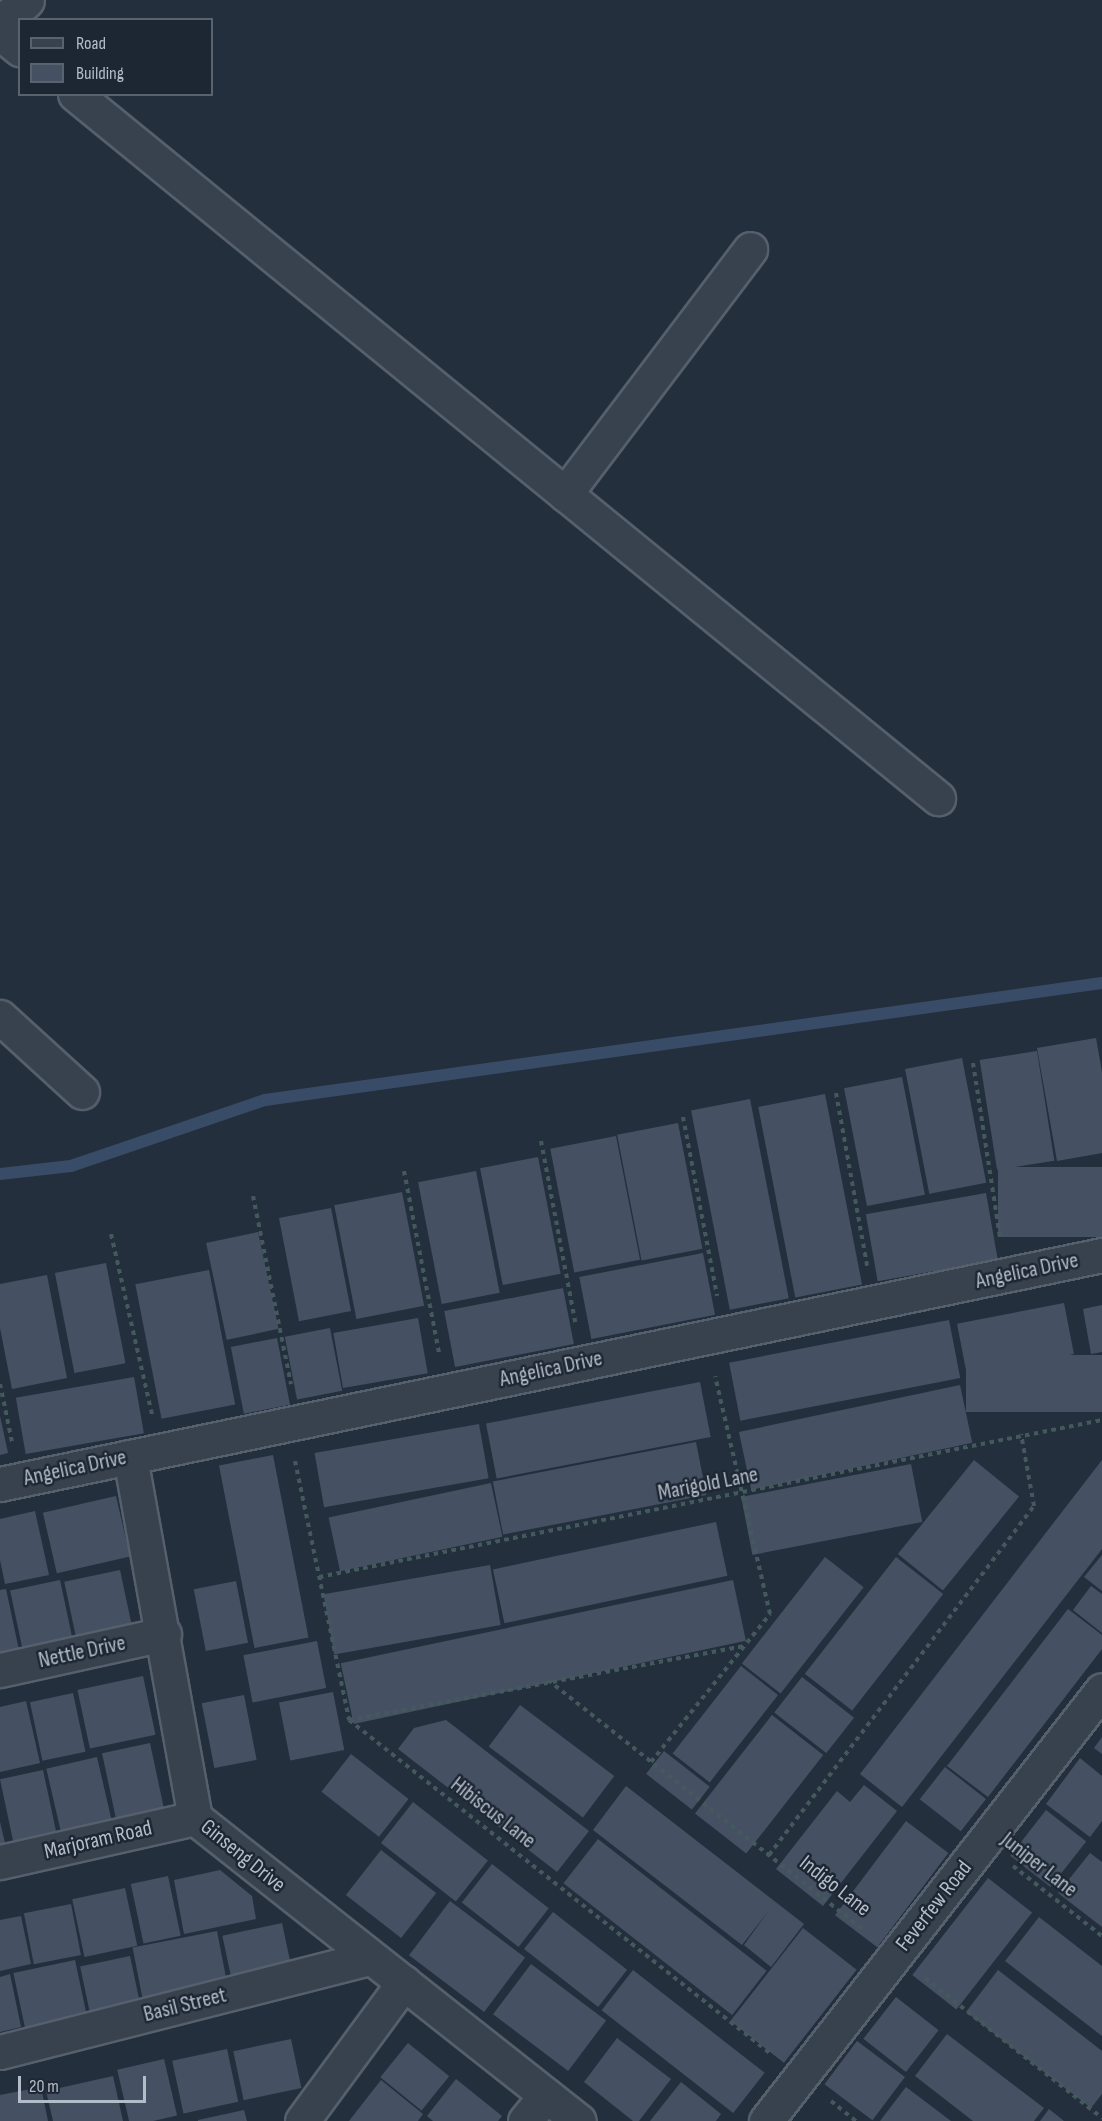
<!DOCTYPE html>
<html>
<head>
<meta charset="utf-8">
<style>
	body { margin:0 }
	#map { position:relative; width:1102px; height:2121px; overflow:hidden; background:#242f3e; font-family:"Sofia Sans Condensed",sans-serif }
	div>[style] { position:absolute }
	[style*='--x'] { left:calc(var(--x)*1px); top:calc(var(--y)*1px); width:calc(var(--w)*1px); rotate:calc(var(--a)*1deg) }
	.stream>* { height:12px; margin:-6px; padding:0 6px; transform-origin:6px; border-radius:6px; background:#394c67 }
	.building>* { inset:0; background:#455162; transform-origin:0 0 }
	.path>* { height:4px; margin-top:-2px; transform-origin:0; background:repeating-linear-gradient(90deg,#44595c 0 4.5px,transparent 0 9px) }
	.roads { filter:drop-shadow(2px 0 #565f6c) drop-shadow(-2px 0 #565f6c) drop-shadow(0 2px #565f6c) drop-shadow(0 -2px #565f6c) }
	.minor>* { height:33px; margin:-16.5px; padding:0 16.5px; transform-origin:16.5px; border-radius:16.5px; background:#38414e }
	span { translate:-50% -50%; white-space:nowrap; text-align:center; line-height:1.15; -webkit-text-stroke:5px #1d2633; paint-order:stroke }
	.street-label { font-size:22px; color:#b4bcc9 }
	.legend { position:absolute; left:18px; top:18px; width:195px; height:78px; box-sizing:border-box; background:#1d2633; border:2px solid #59626f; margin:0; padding:8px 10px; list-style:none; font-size:18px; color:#b4bcc9 }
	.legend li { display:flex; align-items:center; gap:12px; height:30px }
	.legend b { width:30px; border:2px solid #59626f }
	.scale { position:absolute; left:18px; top:2076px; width:128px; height:27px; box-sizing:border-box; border:3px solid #b4bcc9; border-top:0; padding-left:8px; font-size:18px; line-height:21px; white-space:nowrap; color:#b4bcc9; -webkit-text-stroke:4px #1d2633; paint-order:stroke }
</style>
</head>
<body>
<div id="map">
	<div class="stream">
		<i style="--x:0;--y:1174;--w:71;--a:-6.4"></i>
		<i style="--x:71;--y:1166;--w:205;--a:-18.8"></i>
		<i style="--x:265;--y:1100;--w:845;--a:-7.96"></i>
	</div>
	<div class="building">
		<i style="clip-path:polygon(1096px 1038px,1102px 1072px,1102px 1153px,1057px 1161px,1037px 1048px)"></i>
		<i style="left:1037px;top:1051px;width:111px;height:58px;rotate:81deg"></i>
		<i style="left:962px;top:1058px;width:127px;height:58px;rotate:79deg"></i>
		<i style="left:902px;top:1077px;width:120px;height:59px;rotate:79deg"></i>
		<i style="left:825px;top:1094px;width:194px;height:68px;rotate:79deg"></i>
		<i style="left:750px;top:1099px;width:203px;height:60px;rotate:79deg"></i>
		<i style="left:678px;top:1123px;width:128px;height:62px;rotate:79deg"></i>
		<i style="left:616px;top:1136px;width:126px;height:67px;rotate:79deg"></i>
		<i style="left:538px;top:1157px;width:119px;height:59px;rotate:79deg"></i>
		<i style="left:1102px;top:1167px;width:70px;height:104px;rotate:90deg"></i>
		<i style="left:476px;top:1171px;width:124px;height:59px;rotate:79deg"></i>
		<i style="left:402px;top:1192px;width:116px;height:69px;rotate:79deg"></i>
		<i style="left:986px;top:1193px;width:68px;height:122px;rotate:80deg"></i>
		<i style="left:331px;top:1208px;width:105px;height:53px;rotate:79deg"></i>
		<i style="left:258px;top:1232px;width:99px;height:53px;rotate:78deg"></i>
		<i style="left:703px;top:1253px;width:63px;height:126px;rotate:79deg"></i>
		<i style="left:106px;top:1263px;width:102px;height:52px;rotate:79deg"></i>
		<i style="left:209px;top:1270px;width:137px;height:75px;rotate:79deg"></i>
		<i style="clip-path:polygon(47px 1275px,67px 1378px,12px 1389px,0 1328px,0 1284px)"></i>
		<i style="left:563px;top:1288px;width:57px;height:121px;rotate:79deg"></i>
		<i style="left:1064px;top:1303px;width:52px;height:109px;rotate:79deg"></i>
		<i style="clip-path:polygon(1102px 1305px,1102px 1352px,1091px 1354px,1083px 1309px)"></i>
		<i style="left:418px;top:1318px;width:56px;height:86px;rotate:80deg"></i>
		<i style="left:949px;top:1320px;width:59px;height:224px;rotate:79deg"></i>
		<i style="left:330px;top:1328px;width:64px;height:46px;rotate:79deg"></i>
		<i style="left:277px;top:1338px;width:68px;height:47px;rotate:79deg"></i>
		<i style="left:1102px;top:1355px;width:57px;height:136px;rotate:90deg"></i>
		<i style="left:134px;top:1377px;width:57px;height:120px;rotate:80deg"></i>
		<i style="left:700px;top:1382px;width:56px;height:218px;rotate:79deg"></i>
		<i style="left:960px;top:1385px;width:59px;height:226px;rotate:78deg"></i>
		<i style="clip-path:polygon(0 1416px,8px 1453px,0 1455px)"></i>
		<i style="left:479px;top:1424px;width:55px;height:167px;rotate:80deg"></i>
		<i style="left:696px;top:1442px;width:54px;height:207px;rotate:79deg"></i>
		<i style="left:273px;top:1455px;width:186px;height:55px;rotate:79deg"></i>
		<i style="left:974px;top:1460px;width:58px;height:121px;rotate:39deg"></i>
		<i style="clip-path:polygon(1102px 1460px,1102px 1549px,902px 1807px,860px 1774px)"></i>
		<i style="left:911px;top:1464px;width:59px;height:173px;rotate:79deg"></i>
		<i style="left:491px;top:1483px;width:55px;height:166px;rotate:78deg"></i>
		<i style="left:116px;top:1496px;width:62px;height:75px;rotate:77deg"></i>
		<i style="clip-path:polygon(35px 1511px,49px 1575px,5px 1584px,0 1560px,0 1519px)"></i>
		<i style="left:716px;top:1522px;width:55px;height:228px;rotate:78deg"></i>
		<i style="clip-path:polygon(1102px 1555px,1102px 1591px,1084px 1577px)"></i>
		<i style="left:825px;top:1557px;width:49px;height:135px;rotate:38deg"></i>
		<i style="left:896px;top:1557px;width:60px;height:148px;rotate:38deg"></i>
		<i style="left:490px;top:1565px;width:61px;height:169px;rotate:80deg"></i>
		<i style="left:120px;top:1570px;width:57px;height:57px;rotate:78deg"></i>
		<i style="left:60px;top:1580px;width:62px;height:51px;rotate:78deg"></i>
		<i style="left:733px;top:1580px;width:62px;height:401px;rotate:78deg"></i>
		<i style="left:236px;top:1581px;width:63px;height:43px;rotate:79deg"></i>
		<i style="clip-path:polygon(1091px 1586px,1102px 1594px,1102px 1633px,1073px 1610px)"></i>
		<i style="clip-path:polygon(6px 1589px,19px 1650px,0 1654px,0 1590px)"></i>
		<i style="clip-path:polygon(1068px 1609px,1102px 1635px,1102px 1649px,988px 1797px,947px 1766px)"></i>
		<i style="left:317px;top:1641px;width:48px;height:75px;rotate:79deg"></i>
		<i style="left:741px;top:1666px;width:47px;height:111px;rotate:38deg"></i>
		<i style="left:143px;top:1676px;width:60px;height:67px;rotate:78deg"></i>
		<i style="left:802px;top:1677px;width:66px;height:45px;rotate:38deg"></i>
		<i style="left:333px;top:1692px;width:59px;height:55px;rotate:79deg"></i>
		<i style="left:73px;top:1693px;width:60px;height:44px;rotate:78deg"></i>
		<i style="left:244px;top:1695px;width:66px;height:43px;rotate:79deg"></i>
		<i style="clip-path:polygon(26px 1701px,40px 1763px,0 1772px,0 1707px)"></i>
		<i style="left:520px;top:1705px;width:118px;height:52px;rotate:37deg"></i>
		<i style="left:772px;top:1715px;width:65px;height:125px;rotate:38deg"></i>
		<i style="clip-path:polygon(446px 1720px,589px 1831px,557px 1872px,398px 1749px,414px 1728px)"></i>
		<i style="clip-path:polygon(1102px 1737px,1102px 1754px,1094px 1748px)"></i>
		<i style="left:150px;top:1743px;width:71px;height:49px;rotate:78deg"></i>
		<i style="left:664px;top:1751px;width:58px;height:29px;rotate:38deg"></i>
		<i style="left:351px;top:1754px;width:73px;height:48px;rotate:38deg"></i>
		<i style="left:97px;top:1757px;width:69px;height:52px;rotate:77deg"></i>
		<i style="clip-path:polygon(1080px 1758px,1102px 1776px,1102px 1821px,1090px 1837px,1046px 1804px)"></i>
		<i style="left:945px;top:1767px;width:52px;height:41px;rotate:38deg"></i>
		<i style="left:43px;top:1770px;width:63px;height:44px;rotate:78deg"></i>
		<i style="clip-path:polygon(864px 1785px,897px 1811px,823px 1906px,776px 1869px,837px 1791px,850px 1802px)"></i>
		<i style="clip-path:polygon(626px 1786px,804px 1924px,771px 1967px,744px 1945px,770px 1909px,742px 1945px,593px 1830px)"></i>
		<i style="left:413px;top:1802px;width:95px;height:52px;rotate:38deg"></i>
		<i style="left:1046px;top:1810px;width:51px;height:58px;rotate:38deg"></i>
		<i style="left:906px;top:1821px;width:53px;height:118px;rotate:37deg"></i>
		<i style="clip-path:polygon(0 1822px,5px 1843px,0 1844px)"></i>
		<i style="left:598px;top:1839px;width:214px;height:56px;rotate:38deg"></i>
		<i style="left:381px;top:1850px;width:70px;height:57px;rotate:38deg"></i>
		<i style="clip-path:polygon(1090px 1853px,1102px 1862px,1102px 1927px,1058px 1893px)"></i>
		<i style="left:492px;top:1864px;width:72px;height:49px;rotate:38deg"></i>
		<i style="clip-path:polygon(220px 1870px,252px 1896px,256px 1919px,184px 1934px,174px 1880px)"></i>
		<i style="left:168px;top:1876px;width:61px;height:38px;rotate:78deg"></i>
		<i style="left:988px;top:1878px;width:56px;height:123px;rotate:38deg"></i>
		<i style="left:125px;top:1888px;width:59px;height:54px;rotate:78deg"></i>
		<i style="left:450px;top:1901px;width:94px;height:68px;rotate:37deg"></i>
		<i style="left:71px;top:1904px;width:52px;height:48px;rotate:79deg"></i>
		<i style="left:553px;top:1912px;width:94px;height:47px;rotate:38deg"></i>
		<i style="clip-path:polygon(21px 1916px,31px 1964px,0 1971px,0 1920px)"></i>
		<i style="clip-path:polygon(1039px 1917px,1102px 1966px,1102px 2036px,1005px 1961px)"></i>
		<i style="left:282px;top:1923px;width:52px;height:61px;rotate:78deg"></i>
		<i style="left:803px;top:1928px;width:68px;height:118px;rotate:38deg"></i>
		<i style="left:217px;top:1931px;width:61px;height:86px;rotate:79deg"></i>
		<i style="left:130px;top:1956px;width:51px;height:51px;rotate:78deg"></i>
		<i style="left:75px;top:1960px;width:59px;height:63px;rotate:78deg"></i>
		<i style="left:531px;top:1964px;width:94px;height:63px;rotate:37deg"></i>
		<i style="left:633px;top:1970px;width:167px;height:51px;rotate:38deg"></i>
		<i style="clip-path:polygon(998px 1970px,1102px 2051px,1102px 2094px,1091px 2108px,966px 2012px)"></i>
		<i style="clip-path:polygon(10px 1974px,21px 2027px,0 2032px,0 1977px)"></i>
		<i style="left:896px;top:1997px;width:54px;height:53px;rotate:38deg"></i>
		<i style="clip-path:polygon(947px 2034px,1044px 2108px,1034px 2121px,973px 2121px,915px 2076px)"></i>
		<i style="clip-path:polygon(617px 2038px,671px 2079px,639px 2121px,633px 2121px,584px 2082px)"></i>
		<i style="left:291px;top:2039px;width:50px;height:59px;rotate:78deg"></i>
		<i style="left:857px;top:2041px;width:60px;height:54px;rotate:37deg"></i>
		<i style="left:408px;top:2043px;width:53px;height:44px;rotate:39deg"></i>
		<i style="left:227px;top:2049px;width:54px;height:56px;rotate:78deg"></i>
		<i style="left:164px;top:2059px;width:58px;height:48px;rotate:77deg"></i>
		<i style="clip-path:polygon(113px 2076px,123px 2121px,53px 2121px,46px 2091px)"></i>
		<i style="clip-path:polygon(456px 2079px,502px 2116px,498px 2121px,433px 2121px,427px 2116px)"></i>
		<i style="clip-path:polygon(381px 2080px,423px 2114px,418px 2121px,349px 2121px)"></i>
		<i style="clip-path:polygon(681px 2082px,721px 2114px,716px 2121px,650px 2121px)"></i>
		<i style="clip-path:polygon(41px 2087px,48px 2121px,0 2121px,0 2095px)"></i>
		<i style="clip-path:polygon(906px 2087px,951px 2121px,880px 2121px)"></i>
		<i style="clip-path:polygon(1049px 2109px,1064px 2121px,1040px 2121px)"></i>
		<i style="clip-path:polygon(244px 2110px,247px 2121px,198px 2121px,198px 2120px)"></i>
	</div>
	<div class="path">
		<i style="--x:973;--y:1063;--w:176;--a:81.2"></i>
		<i style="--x:836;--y:1093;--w:176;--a:79.8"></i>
		<i style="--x:683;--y:1117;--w:182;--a:79.2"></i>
		<i style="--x:541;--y:1141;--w:188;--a:79.3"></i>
		<i style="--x:404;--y:1171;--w:185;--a:79.1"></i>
		<i style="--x:253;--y:1196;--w:192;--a:78.6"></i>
		<i style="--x:111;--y:1234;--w:186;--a:77.2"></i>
		<i style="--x:0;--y:1384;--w:59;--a:78.3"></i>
		<i style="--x:295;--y:1461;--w:265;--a:78.2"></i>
		<i style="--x:349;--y:1720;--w:538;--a:38.36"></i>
		<i style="--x:319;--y:1577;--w:799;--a:-11.34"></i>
		<i style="--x:548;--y:1680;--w:404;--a:38.4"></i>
		<i style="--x:349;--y:1720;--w:401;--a:-10.6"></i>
		<i style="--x:651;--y:1762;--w:190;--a:-51.2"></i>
		<i style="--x:770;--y:1614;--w:244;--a:-103"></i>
		<i style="--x:769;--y:1855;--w:438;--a:-52.8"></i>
		<i style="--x:1034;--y:1506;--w:73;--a:-100.2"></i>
		<i style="--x:1013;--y:1866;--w:113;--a:38.2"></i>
		<i style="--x:925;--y:1978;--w:226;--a:38.3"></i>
		<i style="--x:831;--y:2101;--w:32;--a:39"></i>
	</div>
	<div class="roads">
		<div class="minor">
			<i style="--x:0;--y:23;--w:35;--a:-40"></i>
			<i style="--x:0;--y:33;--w:26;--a:39"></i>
			<i style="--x:75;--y:94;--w:1114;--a:39.21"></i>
			<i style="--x:565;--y:494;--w:307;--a:-52.9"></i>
			<i style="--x:0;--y:1017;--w:111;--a:42.4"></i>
			<i style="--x:130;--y:1457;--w:367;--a:79.8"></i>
			<i style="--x:195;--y:1818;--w:489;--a:38.3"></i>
			<i style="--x:0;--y:1484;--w:1126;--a:-11.74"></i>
			<i style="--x:0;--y:1670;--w:168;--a:-12.4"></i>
			<i style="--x:0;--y:1862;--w:200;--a:-12.7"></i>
			<i style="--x:0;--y:2052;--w:381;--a:-14.3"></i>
			<i style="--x:302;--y:2121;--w:172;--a:-53.7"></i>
			<i style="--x:525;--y:2121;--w:33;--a:-51"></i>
			<i style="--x:766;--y:2121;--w:546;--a:-52.06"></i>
		</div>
	</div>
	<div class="street-label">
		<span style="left:1027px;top:1271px;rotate:-12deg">Angelica Drive</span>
		<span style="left:551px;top:1369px;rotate:-12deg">Angelica Drive</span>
		<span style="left:75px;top:1468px;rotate:-12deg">Angelica Drive</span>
		<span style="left:708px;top:1484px;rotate:-11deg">Marigold Lane</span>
		<span style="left:82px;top:1652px;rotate:-12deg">Nettle Drive</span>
		<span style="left:493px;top:1813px;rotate:38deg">Hibiscus Lane</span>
		<span style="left:98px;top:1840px;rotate:-13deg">Marjoram Road</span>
		<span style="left:243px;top:1856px;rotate:39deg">Ginseng Drive</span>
		<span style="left:1039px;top:1865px;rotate:38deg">Juniper Lane</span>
		<span style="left:835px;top:1886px;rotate:38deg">Indigo Lane</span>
		<span style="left:934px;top:1906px;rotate:-52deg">Feverfew Road</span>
		<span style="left:185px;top:2005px;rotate:-14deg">Basil Street</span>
	</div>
	<ul class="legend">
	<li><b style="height:8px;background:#38414e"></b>Road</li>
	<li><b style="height:16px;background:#455162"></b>Building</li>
	</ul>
	<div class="scale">20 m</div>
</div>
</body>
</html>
